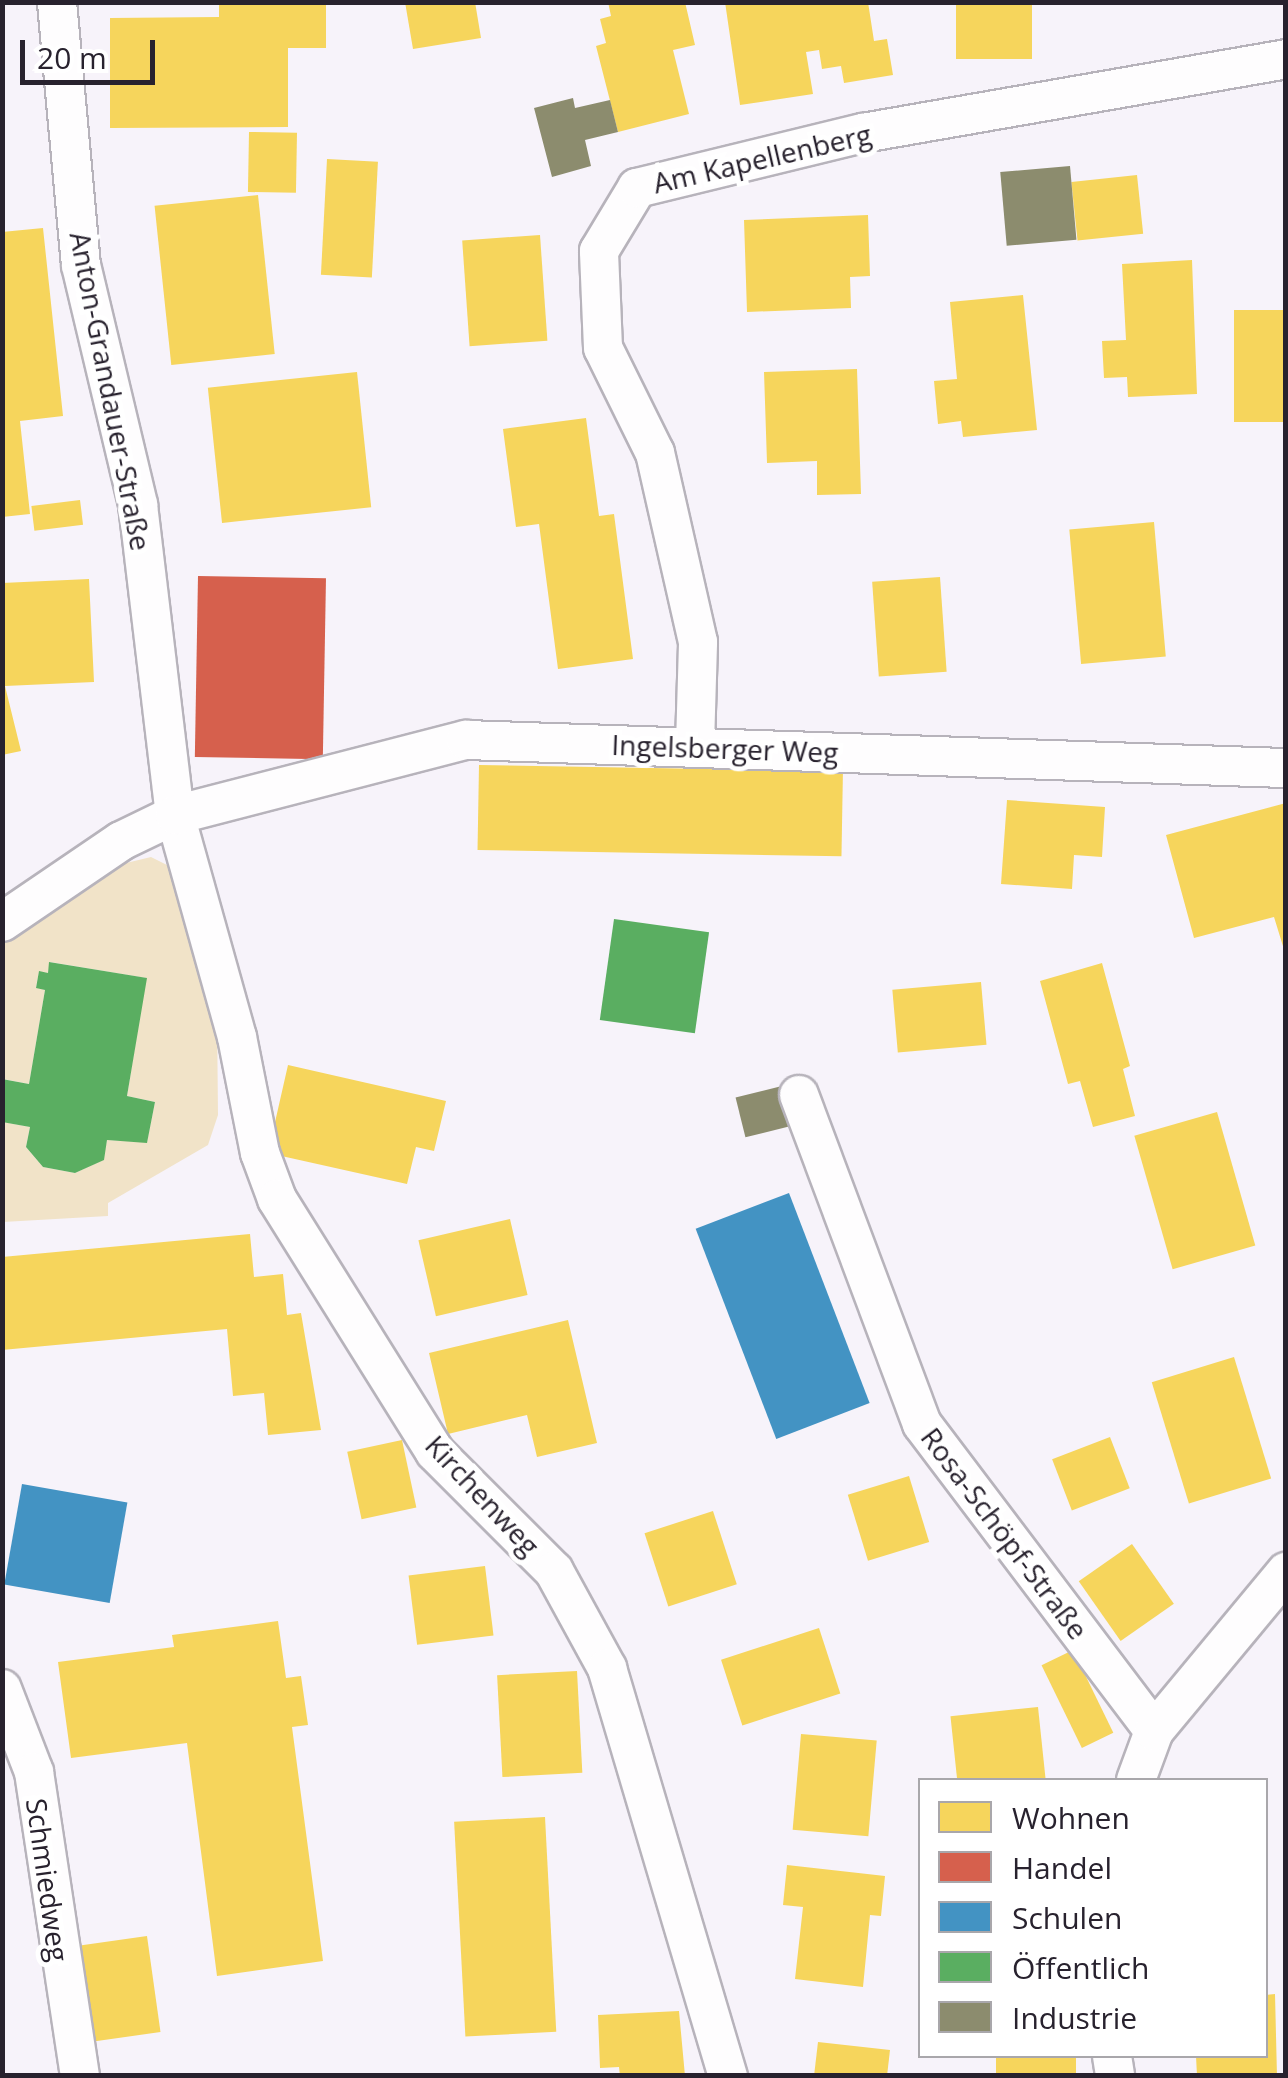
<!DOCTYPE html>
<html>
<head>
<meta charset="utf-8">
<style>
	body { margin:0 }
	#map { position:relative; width:1288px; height:2078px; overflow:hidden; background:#f7f3fa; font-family:"Open Sans",sans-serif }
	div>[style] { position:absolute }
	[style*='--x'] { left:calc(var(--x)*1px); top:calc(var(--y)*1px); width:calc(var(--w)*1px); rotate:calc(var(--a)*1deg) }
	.green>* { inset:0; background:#f1e3c8 }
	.homes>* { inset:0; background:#f6d55c; transform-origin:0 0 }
	.shops>* { inset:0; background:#d6604d; transform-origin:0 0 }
	.schools>* { inset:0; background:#4393c3; transform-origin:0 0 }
	.public>* { inset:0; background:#5aae61; transform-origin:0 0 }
	.industry>* { inset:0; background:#8c8c6e; transform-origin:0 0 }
	.roads { filter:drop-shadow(2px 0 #b7b3bb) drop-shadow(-2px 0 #b7b3bb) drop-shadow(0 2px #b7b3bb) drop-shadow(0 -2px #b7b3bb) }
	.street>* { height:38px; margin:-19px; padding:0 19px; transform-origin:19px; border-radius:19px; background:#fefdfe }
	span { translate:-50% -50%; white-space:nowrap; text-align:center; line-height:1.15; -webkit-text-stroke:10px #fff; paint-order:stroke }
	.street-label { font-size:28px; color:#28222e }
	.frame { position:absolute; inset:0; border:5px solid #28222e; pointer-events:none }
	.legend { position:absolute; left:918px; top:1778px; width:350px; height:280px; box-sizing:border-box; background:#fff; border:2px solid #a9a7ab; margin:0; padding:12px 18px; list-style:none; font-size:30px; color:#28222e }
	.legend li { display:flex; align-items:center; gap:20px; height:50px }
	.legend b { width:50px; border:2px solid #a9a7ab }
	.scale { position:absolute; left:20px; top:40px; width:135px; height:45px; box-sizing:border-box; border:5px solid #28222e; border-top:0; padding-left:12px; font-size:30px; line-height:35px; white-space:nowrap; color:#28222e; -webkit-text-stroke:8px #fff; paint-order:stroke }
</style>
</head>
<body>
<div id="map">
	<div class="green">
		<i style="clip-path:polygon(151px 857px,171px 867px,217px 1013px,218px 1115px,208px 1145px,108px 1203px,108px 1216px,3px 1222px,3px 1122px,30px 1127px,26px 1147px,43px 1167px,75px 1173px,103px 1160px,107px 1140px,147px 1142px,155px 1102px,127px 1096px,146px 978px,50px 962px,48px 973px,39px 972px,36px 987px,45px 990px,29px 1084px,3px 1079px,3px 941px,122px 864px)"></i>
	</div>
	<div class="homes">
		<i style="clip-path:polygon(219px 2px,326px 2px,326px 48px,288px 48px,288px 127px,110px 128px,110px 18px,219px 17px)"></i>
		<i style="clip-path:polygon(405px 2px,475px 2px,481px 38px,413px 49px)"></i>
		<i style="clip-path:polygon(608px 2px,685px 2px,695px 45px,673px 50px,689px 114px,618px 132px,596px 46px,606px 43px,600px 19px,611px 16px)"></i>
		<i style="clip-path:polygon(725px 2px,868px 2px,874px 41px,887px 39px,893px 75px,844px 83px,841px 66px,822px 69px,819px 50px,806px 52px,813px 94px,740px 105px)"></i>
		<i style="left:956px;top:2px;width:76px;height:57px"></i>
		<i style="left:249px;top:132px;width:48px;height:60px;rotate:1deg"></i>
		<i style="left:327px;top:159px;width:51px;height:116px;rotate:3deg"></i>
		<i style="left:1137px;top:175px;width:59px;height:66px;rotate:84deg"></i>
		<i style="left:258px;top:195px;width:160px;height:104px;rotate:84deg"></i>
		<i style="clip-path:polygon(868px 215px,870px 276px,850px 277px,851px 308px,747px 312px,744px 220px)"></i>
		<i style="clip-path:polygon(43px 228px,63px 416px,20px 421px,30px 514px,2px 517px,2px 232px)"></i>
		<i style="left:540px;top:235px;width:106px;height:78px;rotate:86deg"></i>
		<i style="clip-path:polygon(1192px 260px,1197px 394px,1128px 397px,1127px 377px,1104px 378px,1102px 341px,1126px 340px,1122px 264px)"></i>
		<i style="clip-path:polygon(1023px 295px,1037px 430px,963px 437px,961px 421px,938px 424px,934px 381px,957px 379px,950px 302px)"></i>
		<i style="left:1286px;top:310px;width:112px;height:52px;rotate:90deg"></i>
		<i style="clip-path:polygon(857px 369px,861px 494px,817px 495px,817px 461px,767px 463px,764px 372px)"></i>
		<i style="left:357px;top:372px;width:136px;height:150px;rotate:84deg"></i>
		<i style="clip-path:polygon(586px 418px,599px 516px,614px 514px,633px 659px,558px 669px,539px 524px,516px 527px,503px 429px)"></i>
		<i style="left:80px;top:500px;width:25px;height:49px;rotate:83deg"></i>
		<i style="left:1154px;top:522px;width:135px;height:85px;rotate:85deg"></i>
		<i style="left:940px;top:577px;width:95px;height:68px;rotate:86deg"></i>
		<i style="clip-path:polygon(89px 579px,94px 682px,5px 686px,21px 751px,2px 755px,2px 583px)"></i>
		<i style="left:479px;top:765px;width:364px;height:85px;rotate:1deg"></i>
		<i style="clip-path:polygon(1007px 800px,1105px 807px,1102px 857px,1074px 855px,1072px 889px,1001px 884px)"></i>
		<i style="clip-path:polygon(1286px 803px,1286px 956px,1274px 917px,1194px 938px,1166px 835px)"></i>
		<i style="clip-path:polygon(1102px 963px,1130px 1066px,1123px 1069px,1135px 1116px,1093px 1127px,1080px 1081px,1068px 1084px,1040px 981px)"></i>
		<i style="left:981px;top:982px;width:63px;height:89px;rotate:85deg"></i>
		<i style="clip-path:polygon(288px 1065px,446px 1101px,434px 1151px,416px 1147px,407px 1184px,268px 1153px)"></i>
		<i style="left:1217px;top:1112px;width:139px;height:86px;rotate:74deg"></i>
		<i style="left:510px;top:1219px;width:78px;height:94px;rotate:77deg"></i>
		<i style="clip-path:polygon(250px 1234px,254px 1277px,283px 1274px,287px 1315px,301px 1313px,321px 1430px,268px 1435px,264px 1393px,233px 1396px,227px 1329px,2px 1350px,2px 1257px)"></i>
		<i style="clip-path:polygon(568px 1320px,597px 1443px,537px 1457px,527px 1415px,448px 1434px,429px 1353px)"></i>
		<i style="left:1234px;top:1357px;width:127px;height:86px;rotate:73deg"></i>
		<i style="left:1110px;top:1437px;width:55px;height:62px;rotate:69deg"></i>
		<i style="left:402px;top:1440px;width:69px;height:56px;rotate:78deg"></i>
		<i style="left:909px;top:1476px;width:69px;height:64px;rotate:73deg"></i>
		<i style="left:713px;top:1511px;width:77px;height:72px;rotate:72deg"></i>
		<i style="left:1132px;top:1544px;width:73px;height:65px;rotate:55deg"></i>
		<i style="left:485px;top:1566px;width:70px;height:77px;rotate:83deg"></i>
		<i style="clip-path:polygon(278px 1621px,286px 1678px,301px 1676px,308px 1725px,292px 1727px,323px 1961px,217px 1976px,187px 1743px,71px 1758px,58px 1662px,174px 1647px,172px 1635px)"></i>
		<i style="left:819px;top:1628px;width:69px;height:103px;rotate:72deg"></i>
		<i style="left:1073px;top:1650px;width:92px;height:35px;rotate:64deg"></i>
		<i style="left:577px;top:1671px;width:102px;height:80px;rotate:87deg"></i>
		<i style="left:1038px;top:1707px;width:73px;height:88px;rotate:84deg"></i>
		<i style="left:801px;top:1734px;width:76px;height:96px;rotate:5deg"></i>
		<i style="left:545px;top:1817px;width:215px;height:91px;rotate:87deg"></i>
		<i style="clip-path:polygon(787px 1865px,885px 1876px,881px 1916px,870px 1915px,863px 1987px,795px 1979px,803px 1907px,783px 1905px)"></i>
		<i style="left:147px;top:1936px;width:97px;height:73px;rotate:82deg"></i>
		<i style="clip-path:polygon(1275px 1994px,1277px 2076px,1197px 2076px,1196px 2056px,1266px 2056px,1266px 1995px)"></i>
		<i style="clip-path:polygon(679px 2011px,685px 2076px,620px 2076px,619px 2067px,600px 2068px,598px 2015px)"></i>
		<i style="clip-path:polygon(818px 2042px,890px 2050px,887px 2076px,814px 2076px)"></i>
		<i style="left:996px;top:2056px;width:80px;height:20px"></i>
	</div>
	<div class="shops">
		<i style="left:198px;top:576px;width:128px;height:181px;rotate:1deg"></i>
	</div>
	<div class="schools">
		<i style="left:789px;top:1193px;width:225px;height:100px;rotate:69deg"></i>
		<i style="left:22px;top:1484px;width:107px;height:102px;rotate:10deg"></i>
	</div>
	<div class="public">
		<i style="left:614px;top:919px;width:96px;height:102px;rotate:8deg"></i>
		<i style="clip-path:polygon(49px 962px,147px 978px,127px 1096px,155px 1102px,147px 1143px,107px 1140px,104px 1160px,75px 1173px,43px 1167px,26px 1147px,30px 1127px,2px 1122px,2px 1079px,29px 1084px,45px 990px,36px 988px,39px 971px,48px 973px)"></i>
	</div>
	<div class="industry">
		<i style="clip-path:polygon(573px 98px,575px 108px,610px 100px,618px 132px,585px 140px,591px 166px,552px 177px,534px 108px)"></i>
		<i style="left:1070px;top:166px;width:74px;height:70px;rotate:85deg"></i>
		<i style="left:786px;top:1085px;width:41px;height:52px;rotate:76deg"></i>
	</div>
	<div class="roads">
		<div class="street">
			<i style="--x:57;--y:2;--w:264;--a:84.8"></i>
			<i style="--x:81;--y:265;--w:247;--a:76.6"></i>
			<i style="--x:138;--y:505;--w:312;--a:83.2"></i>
			<i style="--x:175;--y:815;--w:230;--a:74.4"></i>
			<i style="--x:237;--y:1037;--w:118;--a:78.8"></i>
			<i style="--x:260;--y:1153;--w:49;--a:69.7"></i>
			<i style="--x:277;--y:1199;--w:298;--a:58"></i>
			<i style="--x:435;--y:1452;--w:168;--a:45"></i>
			<i style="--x:554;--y:1571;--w:111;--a:61.3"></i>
			<i style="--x:607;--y:1668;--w:426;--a:73.5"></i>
			<i style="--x:695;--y:745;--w:103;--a:-88.3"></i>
			<i style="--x:698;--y:642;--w:194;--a:-102.8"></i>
			<i style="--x:655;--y:453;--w:117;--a:-116.3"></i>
			<i style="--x:603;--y:348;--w:97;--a:-92.4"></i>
			<i style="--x:599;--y:251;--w:74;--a:-58.9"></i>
			<i style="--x:637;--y:188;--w:233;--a:-13.7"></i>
			<i style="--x:863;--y:133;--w:429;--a:-9.9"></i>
			<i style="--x:2;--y:922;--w:144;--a:-34.2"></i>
			<i style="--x:121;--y:841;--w:60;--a:-25.7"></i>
			<i style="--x:175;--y:815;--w:301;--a:-14.5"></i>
			<i style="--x:466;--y:740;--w:820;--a:1.96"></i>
			<i style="--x:799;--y:1095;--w:351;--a:69.5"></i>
			<i style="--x:922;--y:1424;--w:385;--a:52.9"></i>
			<i style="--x:2;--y:1689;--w:89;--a:68.9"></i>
			<i style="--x:34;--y:1772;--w:307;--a:81.4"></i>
			<i style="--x:1136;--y:1780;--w:52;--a:-69.8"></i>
			<i style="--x:1154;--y:1731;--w:207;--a:-50.3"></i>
			<i style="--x:1112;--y:2056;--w:20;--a:81"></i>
		</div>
	</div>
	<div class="street-label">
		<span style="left:762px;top:158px;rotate:-13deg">Am Kapellenberg</span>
		<span style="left:111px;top:391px;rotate:79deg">Anton-Grandauer-Straße</span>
		<span style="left:725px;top:748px;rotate:2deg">Ingelsberger Weg</span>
		<span style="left:483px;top:1495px;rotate:47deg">Kirchenweg</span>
		<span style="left:1005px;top:1533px;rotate:53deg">Rosa-Schöpf-Straße</span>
		<span style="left:48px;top:1880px;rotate:82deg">Schmiedweg</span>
	</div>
	<div class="frame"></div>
	<ul class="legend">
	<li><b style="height:28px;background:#f6d55c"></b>Wohnen</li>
	<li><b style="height:28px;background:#d6604d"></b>Handel</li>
	<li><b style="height:28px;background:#4393c3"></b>Schulen</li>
	<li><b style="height:28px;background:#5aae61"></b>Öffentlich</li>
	<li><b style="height:28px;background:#8c8c6e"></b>Industrie</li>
	</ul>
	<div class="scale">20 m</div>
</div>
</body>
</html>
